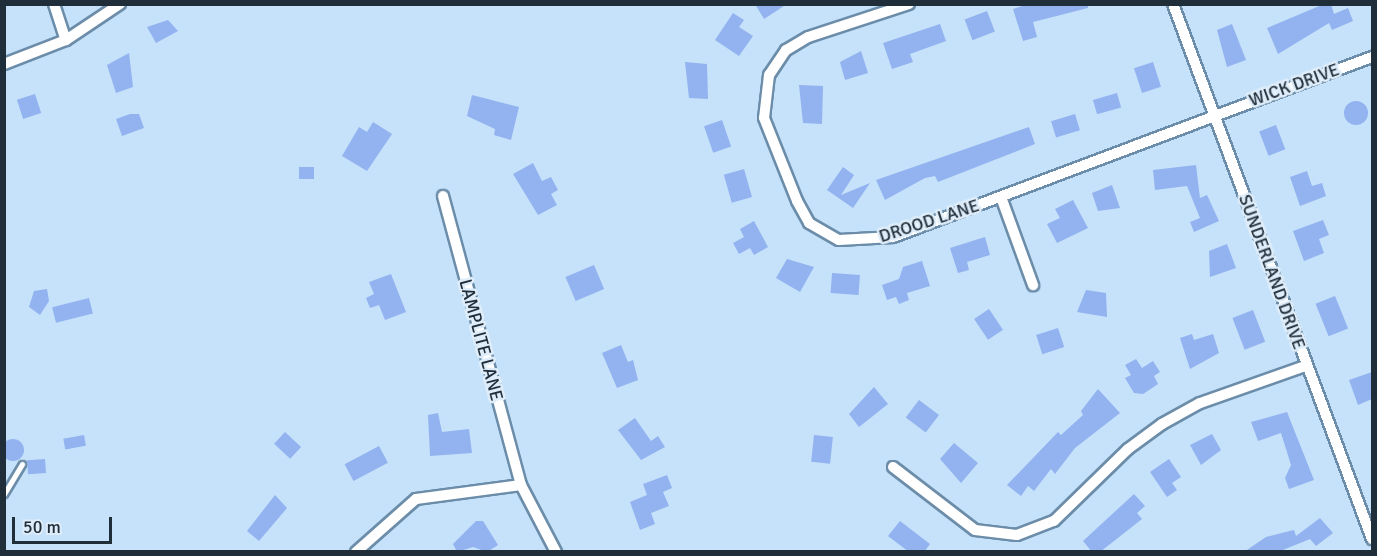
<!DOCTYPE html>
<html>
<head>
<meta charset="utf-8">
<style>
	body { margin:0 }
	#map { position:relative; width:1377px; height:556px; overflow:hidden; background:#c5e2fa; font-family:Signika,sans-serif }
	div>[style] { position:absolute }
	[style*='--x'] { left:calc(var(--x)*1px); top:calc(var(--y)*1px); width:calc(var(--w)*1px); rotate:calc(var(--a)*1deg) }
	.building>* { inset:0; background:#93b2f0; transform-origin:0 0 }
	.round { border-radius:50% }
	.roads { filter:drop-shadow(2px 0 #6c8da9) drop-shadow(-2px 0 #6c8da9) drop-shadow(0 2px #6c8da9) drop-shadow(0 -2px #6c8da9) }
	.lane>* { height:5px; margin:-2.5px; padding:0 2.5px; transform-origin:2.5px; border-radius:2.5px; background:#fff }
	.street>* { height:10px; margin:-5px; padding:0 5px; transform-origin:5px; border-radius:5px; background:#fff }
	span { translate:-50% -50%; white-space:nowrap; text-align:center; line-height:1.15; -webkit-text-stroke:5px #deedf9; paint-order:stroke }
	.street-label { font-size:18px; color:#202e3a }
	.frame { position:absolute; inset:0; border:6px solid #202e3a; pointer-events:none }
	.scale { position:absolute; left:12px; top:517px; width:100px; height:27px; box-sizing:border-box; border:3px solid #202e3a; border-top:0; padding-left:8px; font-size:18px; line-height:21px; white-space:nowrap; color:#202e3a; -webkit-text-stroke:4px #deedf9; paint-order:stroke }
</style>
</head>
<body>
<div id="map">
	<div class="building">
		<i style="clip-path:polygon(755px 4px,787px 4px,764px 19px)"></i>
		<i style="clip-path:polygon(1029px 4px,1088px 4px,1088px 8px,1033px 22px,1037px 37px,1023px 41px,1013px 9px)"></i>
		<i style="clip-path:polygon(1324px 4px,1331px 4px,1334px 14px,1348px 8px,1353px 21px,1332px 30px,1329px 23px,1278px 54px,1267px 28px)"></i>
		<i style="left:987px;top:11px;width:22px;height:24px;rotate:69deg"></i>
		<i style="clip-path:polygon(733px 13px,744px 20px,739px 27px,753px 36px,739px 56px,715px 40px)"></i>
		<i style="clip-path:polygon(168px 20px,178px 31px,156px 43px,147px 27px)"></i>
		<i style="clip-path:polygon(940px 24px,946px 41px,910px 54px,913px 62px,892px 69px,883px 43px)"></i>
		<i style="clip-path:polygon(1232px 24px,1246px 60px,1227px 67px,1217px 30px)"></i>
		<i style="clip-path:polygon(861px 51px,868px 73px,845px 80px,840px 62px)"></i>
		<i style="clip-path:polygon(129px 53px,133px 87px,116px 93px,107px 65px)"></i>
		<i style="clip-path:polygon(685px 62px,707px 64px,708px 99px,689px 98px)"></i>
		<i style="left:1153px;top:62px;width:26px;height:20px;rotate:72deg"></i>
		<i style="clip-path:polygon(799px 85px,823px 86px,822px 124px,803px 123px)"></i>
		<i style="left:1117px;top:93px;width:15px;height:25px;rotate:74deg"></i>
		<i style="left:35px;top:94px;width:20px;height:19px;rotate:72deg"></i>
		<i style="clip-path:polygon(472px 95px,519px 107px,511px 140px,494px 135px,495px 129px,467px 116px)"></i>
		<i class="round" style="left:1344px;top:101px;width:24px;height:24px"></i>
		<i style="clip-path:polygon(130px 114px,139px 114px,144px 128px,122px 136px,116px 119px)"></i>
		<i style="left:1075px;top:114px;width:17px;height:25px;rotate:73deg"></i>
		<i style="left:722px;top:120px;width:28px;height:19px;rotate:71deg"></i>
		<i style="clip-path:polygon(373px 122px,392px 134px,367px 171px,342px 156px,359px 127px,367px 132px)"></i>
		<i style="left:1276px;top:125px;width:26px;height:18px;rotate:69deg"></i>
		<i style="clip-path:polygon(1029px 127px,1035px 144px,938px 182px,935px 176px,925px 178px,885px 200px,876px 180px)"></i>
		<i style="clip-path:polygon(533px 163px,542px 181px,551px 177px,558px 190px,551px 194px,557px 205px,538px 215px,513px 174px)"></i>
		<i style="clip-path:polygon(1196px 165px,1200px 198px,1207px 195px,1219px 221px,1194px 232px,1190px 222px,1200px 218px,1187px 186px,1155px 190px,1153px 170px)"></i>
		<i style="left:299px;top:167px;width:15px;height:12px"></i>
		<i style="clip-path:polygon(843px 167px,854px 175px,841px 195px,870px 183px,853px 208px,827px 190px)"></i>
		<i style="left:744px;top:169px;width:29px;height:21px;rotate:74deg"></i>
		<i style="clip-path:polygon(1307px 171px,1312px 186px,1322px 183px,1326px 196px,1300px 206px,1290px 177px)"></i>
		<i style="clip-path:polygon(1112px 185px,1120px 208px,1098px 211px,1092px 193px)"></i>
		<i style="clip-path:polygon(1073px 200px,1088px 228px,1057px 243px,1047px 224px,1060px 218px,1055px 209px)"></i>
		<i style="clip-path:polygon(1323px 220px,1329px 235px,1319px 239px,1324px 253px,1304px 261px,1293px 231px)"></i>
		<i style="clip-path:polygon(754px 221px,768px 247px,754px 255px,750px 248px,739px 254px,733px 243px,744px 237px,740px 229px)"></i>
		<i style="clip-path:polygon(985px 237px,990px 255px,967px 262px,969px 270px,958px 273px,950px 248px)"></i>
		<i style="clip-path:polygon(1227px 244px,1236px 268px,1210px 277px,1209px 251px)"></i>
		<i style="clip-path:polygon(787px 259px,814px 267px,800px 292px,776px 278px)"></i>
		<i style="clip-path:polygon(922px 261px,930px 286px,907px 293px,909px 300px,899px 304px,896px 297px,887px 300px,882px 285px,899px 279px,903px 267px)"></i>
		<i style="left:594px;top:265px;width:26px;height:31px;rotate:67deg"></i>
		<i style="left:832px;top:273px;width:28px;height:20px;rotate:4deg"></i>
		<i style="clip-path:polygon(391px 274px,406px 312px,385px 320px,379px 305px,370px 308px,366px 298px,374px 294px,369px 282px)"></i>
		<i style="clip-path:polygon(47px 289px,49px 301px,40px 315px,29px 307px,34px 291px)"></i>
		<i style="clip-path:polygon(1086px 290px,1106px 293px,1107px 317px,1077px 312px)"></i>
		<i style="left:1335px;top:296px;width:35px;height:21px;rotate:68deg"></i>
		<i style="left:89px;top:298px;width:16px;height:38px;rotate:76deg"></i>
		<i style="left:989px;top:309px;width:25px;height:18px;rotate:56deg"></i>
		<i style="left:1253px;top:310px;width:34px;height:22px;rotate:69deg"></i>
		<i style="left:1058px;top:328px;width:20px;height:23px;rotate:72deg"></i>
		<i style="clip-path:polygon(1192px 334px,1194px 340px,1213px 334px,1219px 353px,1190px 369px,1180px 338px)"></i>
		<i style="clip-path:polygon(621px 345px,628px 362px,633px 360px,638px 380px,617px 388px,602px 353px)"></i>
		<i style="clip-path:polygon(1136px 359px,1142px 368px,1153px 361px,1160px 372px,1154px 376px,1158px 384px,1143px 394px,1134px 393px,1125px 378px,1131px 375px,1125px 365px)"></i>
		<i style="clip-path:polygon(1372px 372px,1372px 399px,1358px 405px,1349px 380px)"></i>
		<i style="clip-path:polygon(874px 387px,888px 404px,859px 427px,849px 414px)"></i>
		<i style="clip-path:polygon(1098px 389px,1120px 413px,1075px 448px,1055px 474px,1051px 469px,1034px 491px,1028px 486px,1021px 496px,1007px 485px,1058px 432px,1061px 435px,1083px 415px,1081px 411px)"></i>
		<i style="left:919px;top:400px;width:25px;height:22px;rotate:37deg"></i>
		<i style="clip-path:polygon(1287px 412px,1314px 480px,1289px 489px,1285px 478px,1291px 465px,1281px 433px,1258px 441px,1251px 422px)"></i>
		<i style="clip-path:polygon(438px 413px,442px 432px,469px 429px,472px 453px,430px 456px,428px 415px)"></i>
		<i style="clip-path:polygon(635px 418px,651px 441px,658px 436px,665px 447px,641px 460px,618px 430px)"></i>
		<i style="left:285px;top:432px;width:22px;height:16px;rotate:43deg"></i>
		<i style="clip-path:polygon(1212px 434px,1221px 450px,1201px 465px,1190px 445px)"></i>
		<i style="left:84px;top:435px;width:11px;height:21px;rotate:80deg"></i>
		<i style="left:814px;top:435px;width:19px;height:27px;rotate:6deg"></i>
		<i class="round" style="left:2px;top:439px;width:22px;height:22px"></i>
		<i style="clip-path:polygon(954px 443px,978px 463px,961px 483px,940px 459px)"></i>
		<i style="left:379px;top:446px;width:19px;height:39px;rotate:62deg"></i>
		<i style="left:45px;top:459px;width:14px;height:18px;rotate:86deg"></i>
		<i style="clip-path:polygon(1169px 459px,1181px 477px,1172px 483px,1177px 490px,1167px 497px,1150px 472px)"></i>
		<i style="clip-path:polygon(667px 475px,672px 488px,663px 492px,669px 506px,651px 513px,655px 524px,640px 530px,630px 502px,647px 495px,643px 484px)"></i>
		<i style="clip-path:polygon(1134px 494px,1145px 506px,1137px 513px,1142px 519px,1100px 552px,1092px 552px,1083px 541px)"></i>
		<i style="clip-path:polygon(275px 495px,287px 508px,259px 541px,247px 531px)"></i>
		<i style="clip-path:polygon(1320px 518px,1333px 533px,1316px 546px,1310px 539px,1278px 552px,1244px 552px,1266px 537px,1294px 530px,1296px 536px)"></i>
		<i style="clip-path:polygon(476px 521px,483px 521px,498px 545px,487px 552px,473px 547px,457px 552px,453px 544px)"></i>
		<i style="clip-path:polygon(900px 521px,930px 544px,924px 552px,909px 552px,888px 536px)"></i>
	</div>
	<div class="roads">
		<div class="lane">
			<i style="--x:4;--y:494;--w:35;--a:-59"></i>
		</div>
		<div class="street">
			<i style="--x:54;--y:4;--w:38;--a:72"></i>
			<i style="--x:909;--y:4;--w:106;--a:161.9"></i>
			<i style="--x:808;--y:37;--w:26;--a:149"></i>
			<i style="--x:786;--y:50;--w:30;--a:124"></i>
			<i style="--x:769;--y:75;--w:43;--a:96.6"></i>
			<i style="--x:764;--y:118;--w:89;--a:68.3"></i>
			<i style="--x:797;--y:201;--w:25;--a:61"></i>
			<i style="--x:809;--y:223;--w:34;--a:30"></i>
			<i style="--x:839;--y:240;--w:54;--a:-3.2"></i>
			<i style="--x:893;--y:237;--w:512;--a:-20.6"></i>
			<i style="--x:1173;--y:4;--w:571;--a:69.6"></i>
			<i style="--x:4;--y:64;--w:66;--a:-21.2"></i>
			<i style="--x:66;--y:40;--w:65;--a:-33.7"></i>
			<i style="--x:443;--y:196;--w:299;--a:74.9"></i>
			<i style="--x:521;--y:485;--w:76;--a:62.4"></i>
			<i style="--x:1001;--y:197;--w:94;--a:70"></i>
			<i style="--x:893;--y:467;--w:103;--a:37.5"></i>
			<i style="--x:975;--y:530;--w:42;--a:6.8"></i>
			<i style="--x:1017;--y:535;--w:40;--a:-21"></i>
			<i style="--x:1054;--y:521;--w:103;--a:-44.2"></i>
			<i style="--x:1128;--y:449;--w:42;--a:-36.3"></i>
			<i style="--x:1162;--y:424;--w:43;--a:-28.9"></i>
			<i style="--x:1200;--y:403;--w:111;--a:-19.4"></i>
			<i style="--x:356;--y:552;--w:80;--a:-41.5"></i>
			<i style="--x:416;--y:499;--w:106;--a:-7.6"></i>
		</div>
	</div>
	<div class="street-label">
		<span style="left:1294px;top:85px;rotate:-20deg">WICK DRIVE</span>
		<span style="left:929px;top:221px;rotate:-18deg">DROOD LANE</span>
		<span style="left:1272px;top:272px;rotate:70deg">SUNDERLAND DRIVE</span>
		<span style="left:481px;top:340px;rotate:75deg">LAMPLITE LANE</span>
	</div>
	<div class="frame"></div>
	<div class="scale">50 m</div>
</div>
</body>
</html>
